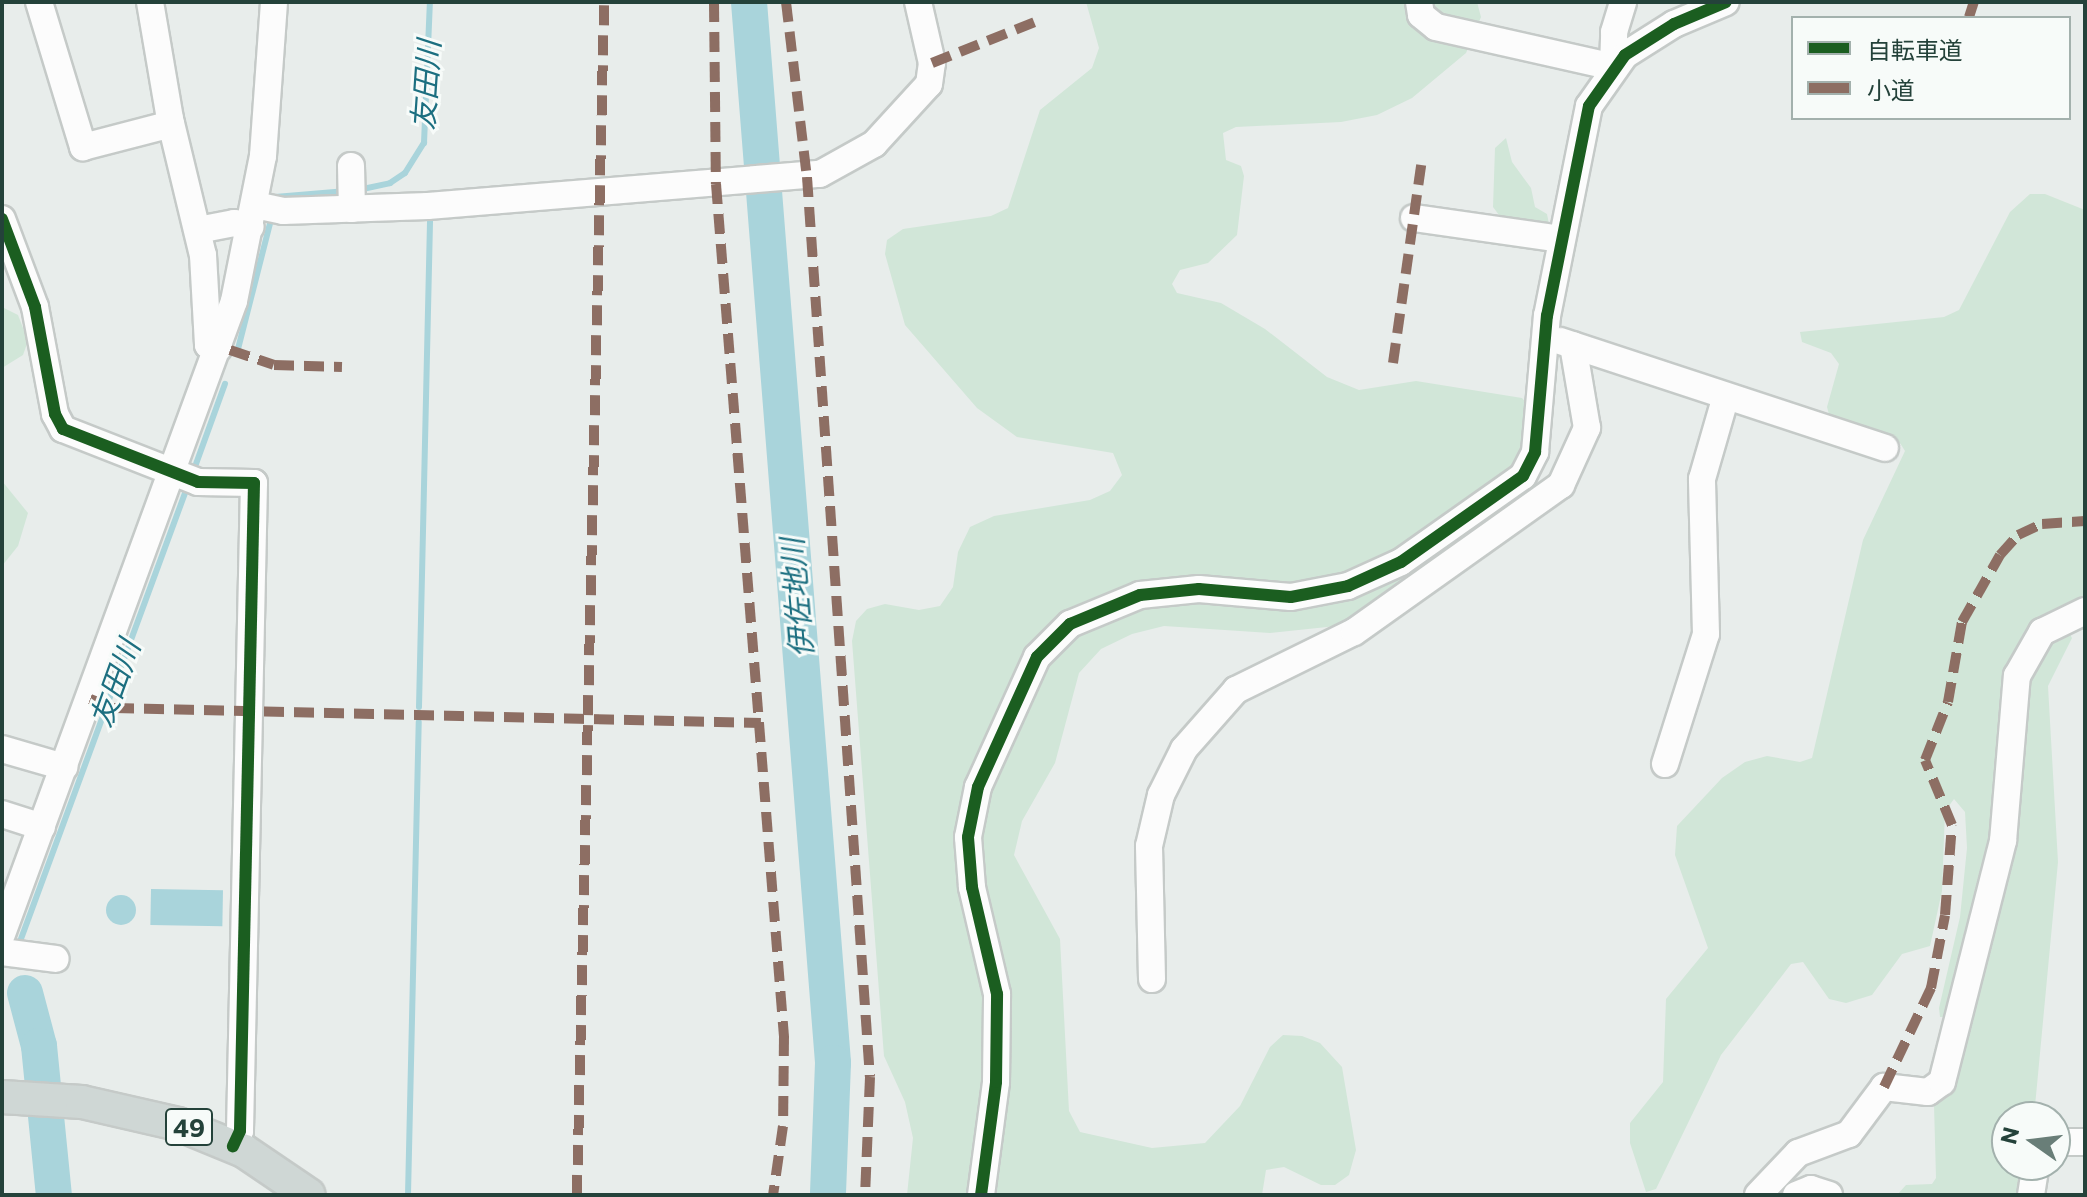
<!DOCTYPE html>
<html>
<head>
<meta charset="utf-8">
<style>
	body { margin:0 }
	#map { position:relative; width:2087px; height:1197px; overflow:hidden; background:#e8edeb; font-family:Commissioner,"Noto Sans JP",sans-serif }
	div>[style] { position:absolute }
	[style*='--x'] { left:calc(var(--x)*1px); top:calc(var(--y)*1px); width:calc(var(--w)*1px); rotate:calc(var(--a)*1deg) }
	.green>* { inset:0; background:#d1e6d8 }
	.water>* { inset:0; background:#a9d4db; transform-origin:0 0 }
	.round { border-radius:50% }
	.stream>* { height:6px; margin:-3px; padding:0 3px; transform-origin:3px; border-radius:3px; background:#a9d4db }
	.river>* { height:36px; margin:-18px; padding:0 18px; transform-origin:18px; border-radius:18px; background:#a9d4db }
	.roads { filter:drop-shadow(2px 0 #c5cac8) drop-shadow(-2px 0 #c5cac8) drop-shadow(0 2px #c5cac8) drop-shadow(0 -2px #c5cac8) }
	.minor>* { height:26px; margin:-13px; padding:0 13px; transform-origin:13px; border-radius:13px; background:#fcfcfc }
	.major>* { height:32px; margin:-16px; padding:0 16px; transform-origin:16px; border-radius:16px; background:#cfd7d5 }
	.quiet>* { height:10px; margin-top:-5px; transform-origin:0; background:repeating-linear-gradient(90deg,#8d6e63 0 20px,transparent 0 30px) }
	.cycleway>* { height:12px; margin:-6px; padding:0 6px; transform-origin:6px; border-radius:6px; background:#1b5e20 }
	span { translate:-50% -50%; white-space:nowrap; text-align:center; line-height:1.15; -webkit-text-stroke:6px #f7fbf9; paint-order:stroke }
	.shield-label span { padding:2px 6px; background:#f7fbf9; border:2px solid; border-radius:6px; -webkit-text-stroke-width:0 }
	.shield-label { font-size:26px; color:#24423a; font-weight:700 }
	.water-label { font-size:30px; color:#1c6f80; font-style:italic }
	.frame { position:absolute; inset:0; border:4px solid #24423a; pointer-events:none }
	.legend { position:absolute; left:1791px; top:16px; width:280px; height:104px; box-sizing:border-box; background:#f7fbf9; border:2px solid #a3b1ad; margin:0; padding:10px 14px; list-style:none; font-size:24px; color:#24423a }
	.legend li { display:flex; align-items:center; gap:16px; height:40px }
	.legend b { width:40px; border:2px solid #a3b1ad }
	.north { position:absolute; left:1991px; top:1101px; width:80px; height:80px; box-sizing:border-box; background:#f7fbf9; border:2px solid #a3b1ad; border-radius:50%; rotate:284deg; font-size:22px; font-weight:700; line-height:32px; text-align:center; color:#24423a }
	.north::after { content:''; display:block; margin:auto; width:28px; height:36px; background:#697e78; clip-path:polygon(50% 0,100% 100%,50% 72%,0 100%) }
</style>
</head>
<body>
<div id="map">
	<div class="green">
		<i style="clip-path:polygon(1086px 2px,1477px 2px,1481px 17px,1466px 53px,1412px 98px,1377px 115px,1341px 122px,1236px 127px,1223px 133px,1226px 160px,1241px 166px,1244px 176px,1237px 235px,1208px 263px,1180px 270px,1172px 284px,1177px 293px,1221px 303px,1265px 329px,1327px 377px,1359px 390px,1416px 381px,1522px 398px,1527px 404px,1527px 438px,1515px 469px,1379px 562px,1309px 585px,1118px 591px,1080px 607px,968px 783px,987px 995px,986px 1081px,971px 1195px,907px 1195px,913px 1138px,905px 1102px,884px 1056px,852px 641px,856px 621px,867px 609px,885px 604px,919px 610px,940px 606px,953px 587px,958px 552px,970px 527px,994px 516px,1090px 500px,1110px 491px,1122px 475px,1113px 453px,1017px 437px,977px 408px,905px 325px,885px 254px,887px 240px,903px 229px,991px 216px,1008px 208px,1040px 110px,1092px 68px,1099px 48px)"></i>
		<i style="clip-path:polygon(1506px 138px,1512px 162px,1531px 188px,1535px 207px,1547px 214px,1549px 224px,1505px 223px,1493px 207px,1495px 148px)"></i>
		<i style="clip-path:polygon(2030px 194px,2045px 194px,2085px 210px,2085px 601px,2036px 625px,1949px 1017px,1940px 1017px,1939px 1008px,1960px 917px,1967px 848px,1965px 812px,1954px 799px,1945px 811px,1942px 891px,1930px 946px,1902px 954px,1872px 995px,1846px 1003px,1829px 999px,1803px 962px,1791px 964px,1721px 1055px,1656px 1189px,1646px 1192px,1630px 1143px,1630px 1123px,1663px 1082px,1666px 999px,1708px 948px,1675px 855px,1677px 826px,1722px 778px,1745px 762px,1767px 756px,1800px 762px,1812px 758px,1863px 540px,1905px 451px,1900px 443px,1830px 418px,1827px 407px,1839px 364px,1831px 353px,1802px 342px,1800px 332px,1944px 317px,1959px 310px,2010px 212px)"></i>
		<i style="clip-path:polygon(2px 307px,18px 315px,28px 341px,23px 355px,2px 368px)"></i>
		<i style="clip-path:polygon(1547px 478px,1346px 625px,1270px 633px,1164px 626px,1132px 634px,1101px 649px,1079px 673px,1055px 763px,1022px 821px,1014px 855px,1060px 939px,1069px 1111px,1080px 1132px,1152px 1148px,1205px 1143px,1240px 1106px,1270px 1047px,1283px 1035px,1302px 1036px,1320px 1043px,1342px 1067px,1356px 1150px,1349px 1175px,1335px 1185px,1321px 1185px,1284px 1167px,1266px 1170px,1262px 1195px,991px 1195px,978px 837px,988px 790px,1038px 676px,1064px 641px,1124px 610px,1406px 571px)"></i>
		<i style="clip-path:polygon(2px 481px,28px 513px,18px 546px,2px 566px)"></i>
		<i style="clip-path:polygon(2067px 629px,2072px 638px,2048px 686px,2058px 862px,2034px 1117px,2007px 1117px,2007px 1165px,2028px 1165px,2024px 1195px,1897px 1195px,1906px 1185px,1932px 1184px,1936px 1178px,1934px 1105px,2026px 678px,2038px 650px)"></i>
	</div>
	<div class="water">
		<i style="left:151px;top:889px;width:72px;height:36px;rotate:1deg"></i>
		<i class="round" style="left:106px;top:895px;width:30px;height:30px"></i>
	</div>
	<div class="stream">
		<i style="--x:358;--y:190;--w:33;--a:-12"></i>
		<i style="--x:390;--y:183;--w:18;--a:-34"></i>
		<i style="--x:405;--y:173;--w:36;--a:-58"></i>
		<i style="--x:424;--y:143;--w:141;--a:-87.6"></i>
		<i style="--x:275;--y:197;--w:72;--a:-4.8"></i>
		<i style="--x:238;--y:349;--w:130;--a:-75.7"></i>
		<i style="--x:192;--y:475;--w:97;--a:-70.1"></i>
		<i style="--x:419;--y:707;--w:492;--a:-88.7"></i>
		<i style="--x:18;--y:947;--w:492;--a:-69.8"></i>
		<i style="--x:408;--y:1195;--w:473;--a:-88.7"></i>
	</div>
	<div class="river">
		<i style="--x:749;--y:2;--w:1064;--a:85.47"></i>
		<i style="--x:833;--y:1063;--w:132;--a:92.2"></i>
		<i style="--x:25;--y:993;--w:55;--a:75.2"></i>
		<i style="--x:39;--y:1046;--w:150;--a:84.3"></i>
	</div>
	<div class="roads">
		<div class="minor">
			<i style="--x:39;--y:2;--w:152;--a:73.1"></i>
			<i style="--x:83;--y:147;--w:91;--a:-14.6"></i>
			<i style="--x:150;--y:2;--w:119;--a:80.3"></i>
			<i style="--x:170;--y:119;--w:140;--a:76.4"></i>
			<i style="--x:203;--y:255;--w:90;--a:86.8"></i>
			<i style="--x:208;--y:345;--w:11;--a:15"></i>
			<i style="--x:1419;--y:2;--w:13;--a:81"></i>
			<i style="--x:1421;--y:15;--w:19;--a:39"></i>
			<i style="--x:1436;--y:27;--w:181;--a:12.7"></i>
			<i style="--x:1613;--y:67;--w:35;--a:-88"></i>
			<i style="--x:1614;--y:32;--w:31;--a:-73"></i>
			<i style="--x:351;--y:166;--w:43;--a:88.7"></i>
			<i style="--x:255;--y:205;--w:29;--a:12"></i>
			<i style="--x:283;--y:211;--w:145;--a:-2"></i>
			<i style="--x:428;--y:206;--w:393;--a:-4.7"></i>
			<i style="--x:820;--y:174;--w:62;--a:-29.1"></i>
			<i style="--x:874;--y:144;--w:81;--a:-47.5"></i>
			<i style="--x:929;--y:84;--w:21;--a:-82"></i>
			<i style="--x:932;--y:63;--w:63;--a:-102.9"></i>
			<i style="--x:1414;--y:218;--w:149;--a:8.1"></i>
			<i style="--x:2;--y:219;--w:94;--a:69.4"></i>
			<i style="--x:35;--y:307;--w:109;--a:79.4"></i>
			<i style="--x:55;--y:414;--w:17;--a:62"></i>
			<i style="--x:63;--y:429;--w:145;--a:21.4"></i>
			<i style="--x:198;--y:482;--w:56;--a:1"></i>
			<i style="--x:254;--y:483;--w:648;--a:91.24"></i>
			<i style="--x:240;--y:1131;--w:17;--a:115"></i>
			<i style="--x:198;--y:230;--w:37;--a:-11"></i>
			<i style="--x:234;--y:223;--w:17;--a:13"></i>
			<i style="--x:1560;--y:341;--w:342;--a:18.2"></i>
			<i style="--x:2;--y:749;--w:65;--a:16.2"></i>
			<i style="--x:1665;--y:764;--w:136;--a:-72.5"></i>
			<i style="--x:1706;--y:634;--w:155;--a:-91.5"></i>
			<i style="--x:1702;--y:479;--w:86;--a:-73.9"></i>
			<i style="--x:2;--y:814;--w:42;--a:18"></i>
			<i style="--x:2;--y:934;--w:674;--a:-69.87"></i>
			<i style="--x:234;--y:301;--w:148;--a:-78.7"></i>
			<i style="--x:263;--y:156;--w:154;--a:-85.9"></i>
			<i style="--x:2;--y:952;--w:54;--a:7.4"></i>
			<i style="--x:1152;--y:979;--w:133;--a:-91.3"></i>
			<i style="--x:1149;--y:846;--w:52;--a:-76.8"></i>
			<i style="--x:1161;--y:795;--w:51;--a:-63.4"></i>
			<i style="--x:1184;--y:749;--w:79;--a:-48.6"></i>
			<i style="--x:1236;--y:690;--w:131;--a:-26.2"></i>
			<i style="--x:1354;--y:632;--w:254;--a:-35.4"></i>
			<i style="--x:1561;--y:485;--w:63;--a:-65.5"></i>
			<i style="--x:1587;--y:428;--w:84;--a:-99.6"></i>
			<i style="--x:2055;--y:1142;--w:30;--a:0"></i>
			<i style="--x:981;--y:1195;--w:114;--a:-82.4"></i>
			<i style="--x:996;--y:1082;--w:88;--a:-89.3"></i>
			<i style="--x:997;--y:994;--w:110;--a:-103.2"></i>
			<i style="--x:972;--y:887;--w:50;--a:-94.6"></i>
			<i style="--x:968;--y:837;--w:51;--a:-78.7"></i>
			<i style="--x:978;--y:787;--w:143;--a:-65.6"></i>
			<i style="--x:1037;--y:657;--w:47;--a:-45"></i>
			<i style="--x:1070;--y:624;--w:76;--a:-22.5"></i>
			<i style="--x:1140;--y:595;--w:59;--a:-5.8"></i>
			<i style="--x:1199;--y:589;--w:92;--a:5"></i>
			<i style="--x:1291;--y:597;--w:58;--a:-10.9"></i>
			<i style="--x:1348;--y:586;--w:58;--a:-24.4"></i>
			<i style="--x:1401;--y:562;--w:149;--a:-35.2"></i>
			<i style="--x:1523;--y:476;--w:27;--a:-63"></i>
			<i style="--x:1535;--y:452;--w:137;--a:-85"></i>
			<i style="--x:1547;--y:316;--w:214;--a:-78.7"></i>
			<i style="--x:1589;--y:106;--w:62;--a:-54.8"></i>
			<i style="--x:1625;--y:55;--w:58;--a:-32.3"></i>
			<i style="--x:1674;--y:24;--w:56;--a:-22.9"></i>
			<i style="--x:1758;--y:1195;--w:58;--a:-46.4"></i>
			<i style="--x:1798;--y:1153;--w:54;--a:-20.4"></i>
			<i style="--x:1849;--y:1134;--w:59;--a:-53.3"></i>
			<i style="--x:1884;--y:1087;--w:44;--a:6.5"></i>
			<i style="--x:1928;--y:1092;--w:17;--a:-36"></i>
			<i style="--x:1942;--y:1082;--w:249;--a:-75.8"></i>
			<i style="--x:2003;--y:841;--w:166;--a:-85.2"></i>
			<i style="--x:2017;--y:676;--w:51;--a:-60.4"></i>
			<i style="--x:2042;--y:632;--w:48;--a:-26"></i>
			<i style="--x:1796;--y:1195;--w:16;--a:-22"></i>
			<i style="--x:1811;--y:1189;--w:19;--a:18"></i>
			<i style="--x:2031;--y:1195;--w:30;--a:-81"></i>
		</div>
		<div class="major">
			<i style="--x:2;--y:1097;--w:80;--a:3.6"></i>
			<i style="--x:82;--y:1102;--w:98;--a:12.9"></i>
			<i style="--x:178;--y:1124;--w:71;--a:22.2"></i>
			<i style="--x:244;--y:1151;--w:78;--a:34.1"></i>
		</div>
	</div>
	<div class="quiet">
		<i style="--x:714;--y:2;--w:182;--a:89.4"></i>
		<i style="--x:716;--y:184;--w:855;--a:85.44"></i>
		<i style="--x:784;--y:1036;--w:90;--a:90.6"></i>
		<i style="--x:783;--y:1126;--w:70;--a:98.2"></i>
		<i style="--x:786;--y:2;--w:176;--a:83.2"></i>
		<i style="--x:807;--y:177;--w:902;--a:86"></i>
		<i style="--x:870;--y:1077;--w:118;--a:92.4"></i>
		<i style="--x:1969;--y:17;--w:16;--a:-72"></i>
		<i style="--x:932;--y:63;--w:111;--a:-21.7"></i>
		<i style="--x:230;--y:350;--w:46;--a:18.8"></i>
		<i style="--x:274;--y:365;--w:68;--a:1.7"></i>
		<i style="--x:1393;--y:363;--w:206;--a:-81.9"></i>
		<i style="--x:90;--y:699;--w:26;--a:21"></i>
		<i style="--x:114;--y:708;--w:647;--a:1.33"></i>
		<i style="--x:1884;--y:1087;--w:110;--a:-64.6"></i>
		<i style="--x:1931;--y:988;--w:74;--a:-79.1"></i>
		<i style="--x:1945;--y:915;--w:90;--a:-85.6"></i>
		<i style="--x:1952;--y:825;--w:70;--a:-112.6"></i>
		<i style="--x:1925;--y:760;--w:62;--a:-68.4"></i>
		<i style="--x:1948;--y:702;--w:81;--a:-80.1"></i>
		<i style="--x:1962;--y:622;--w:77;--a:-60.4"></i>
		<i style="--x:2000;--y:555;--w:27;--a:-48"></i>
		<i style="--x:2018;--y:535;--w:26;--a:-25"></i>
		<i style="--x:2042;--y:524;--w:43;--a:-4"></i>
		<i style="--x:577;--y:1195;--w:1193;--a:-88.7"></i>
	</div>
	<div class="cycleway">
		<i style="--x:2;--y:219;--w:94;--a:69.4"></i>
		<i style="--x:35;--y:307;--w:109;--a:79.4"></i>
		<i style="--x:55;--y:414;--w:17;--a:62"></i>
		<i style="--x:63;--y:429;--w:145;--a:21.4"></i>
		<i style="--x:198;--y:482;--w:56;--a:1"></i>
		<i style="--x:254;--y:483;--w:648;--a:91.24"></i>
		<i style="--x:240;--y:1131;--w:17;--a:115"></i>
		<i style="--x:981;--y:1195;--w:114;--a:-82.4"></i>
		<i style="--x:996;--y:1082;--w:88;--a:-89.3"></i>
		<i style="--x:997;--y:994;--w:110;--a:-103.2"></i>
		<i style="--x:972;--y:887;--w:50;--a:-94.6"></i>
		<i style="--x:968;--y:837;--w:51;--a:-78.7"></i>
		<i style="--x:978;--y:787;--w:143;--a:-65.6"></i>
		<i style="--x:1037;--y:657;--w:47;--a:-45"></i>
		<i style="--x:1070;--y:624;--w:76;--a:-22.5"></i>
		<i style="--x:1140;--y:595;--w:59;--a:-5.8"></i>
		<i style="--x:1199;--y:589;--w:92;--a:5"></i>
		<i style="--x:1291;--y:597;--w:58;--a:-10.9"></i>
		<i style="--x:1348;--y:586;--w:58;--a:-24.4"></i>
		<i style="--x:1401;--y:562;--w:149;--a:-35.2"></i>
		<i style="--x:1523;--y:476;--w:27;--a:-63"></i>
		<i style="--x:1535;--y:452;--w:137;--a:-85"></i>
		<i style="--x:1547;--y:316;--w:214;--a:-78.7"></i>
		<i style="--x:1589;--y:106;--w:62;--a:-54.8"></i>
		<i style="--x:1625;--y:55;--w:58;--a:-32.3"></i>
		<i style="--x:1674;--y:24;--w:56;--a:-22.9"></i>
	</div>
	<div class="shield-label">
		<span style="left:189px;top:1127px">49</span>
	</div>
	<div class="water-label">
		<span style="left:425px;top:85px;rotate:-86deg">友田川</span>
		<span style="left:796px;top:598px;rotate:-95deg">伊佐地川</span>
		<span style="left:114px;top:683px;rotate:-70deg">友田川</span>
	</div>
	<div class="frame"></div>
	<ul class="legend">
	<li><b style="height:10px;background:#1b5e20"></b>自転車道</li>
	<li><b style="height:10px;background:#8d6e63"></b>小道</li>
	</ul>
	<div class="north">N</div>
</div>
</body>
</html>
